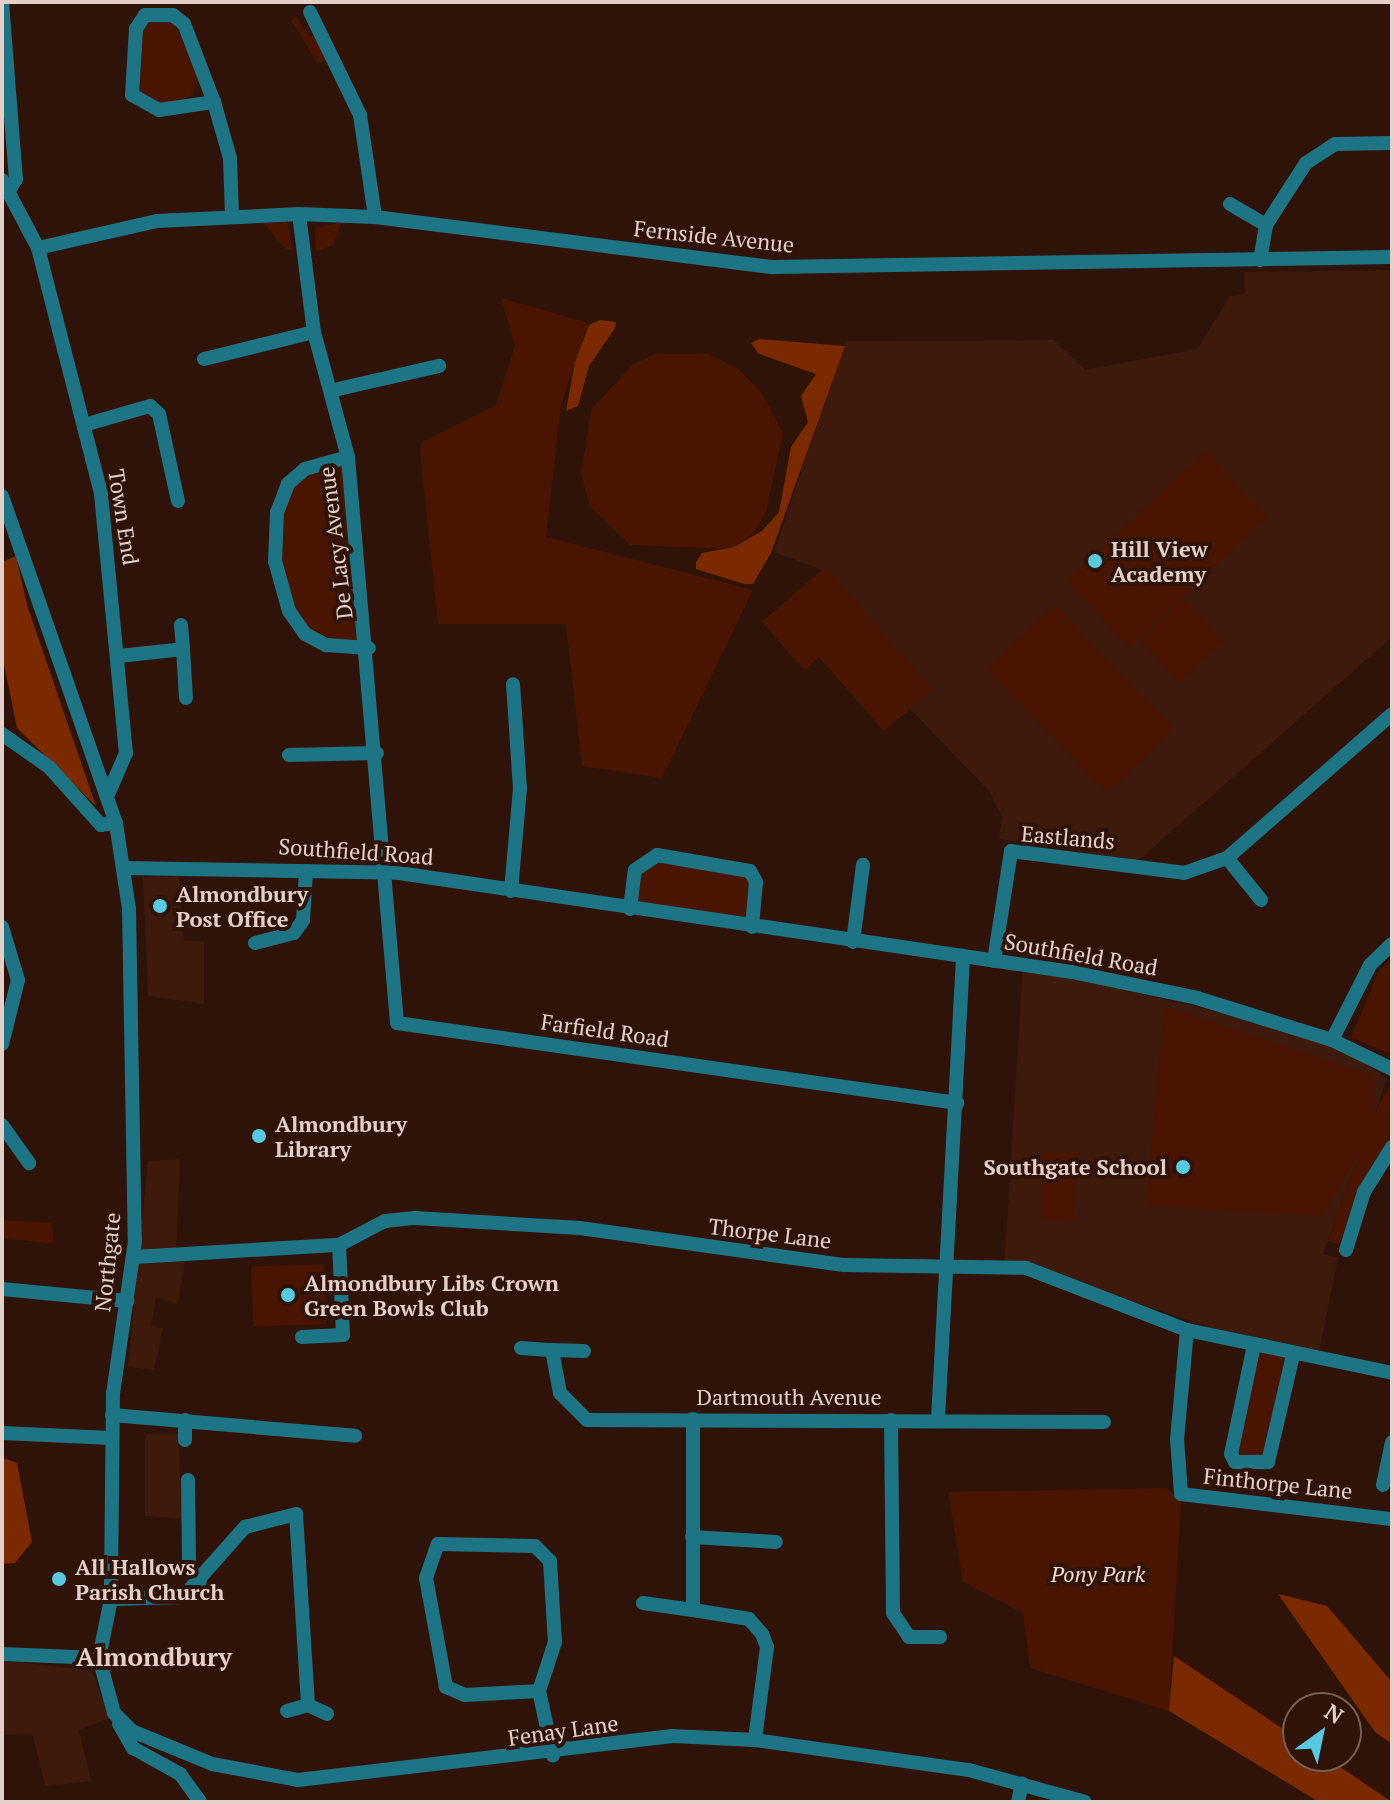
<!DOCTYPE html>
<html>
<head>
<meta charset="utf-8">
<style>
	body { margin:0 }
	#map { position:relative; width:1394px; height:1804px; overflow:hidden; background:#2f1308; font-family:"PT Serif",serif }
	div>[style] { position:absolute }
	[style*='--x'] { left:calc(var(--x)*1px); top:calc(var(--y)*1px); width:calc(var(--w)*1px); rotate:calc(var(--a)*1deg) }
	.built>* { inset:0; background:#3d1a0c }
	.green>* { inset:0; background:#491500; transform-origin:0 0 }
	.forest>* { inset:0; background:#7a2900 }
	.minor>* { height:14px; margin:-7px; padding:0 7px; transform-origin:7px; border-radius:7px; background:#1d7484 }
	.dots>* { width:22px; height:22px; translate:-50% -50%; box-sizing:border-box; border:4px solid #2f1308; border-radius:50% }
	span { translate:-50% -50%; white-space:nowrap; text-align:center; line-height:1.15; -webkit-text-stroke:8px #2f1308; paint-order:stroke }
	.street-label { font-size:22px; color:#e4d0c8 }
	.poi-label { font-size:22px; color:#e4d0c8; font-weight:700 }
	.left { translate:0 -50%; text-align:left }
	.right { translate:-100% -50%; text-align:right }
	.park-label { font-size:22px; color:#f1d9cf; font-style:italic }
	.quarter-label { font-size:26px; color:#e4d0c8; font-weight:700 }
	.frame { position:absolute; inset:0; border:4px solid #e4d0c8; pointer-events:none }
	.north { position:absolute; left:1282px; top:1692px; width:80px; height:80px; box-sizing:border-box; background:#2f1308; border:2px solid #775f55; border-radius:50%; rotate:33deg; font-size:22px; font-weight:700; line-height:32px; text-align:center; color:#e4d0c8 }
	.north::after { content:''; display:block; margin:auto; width:28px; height:36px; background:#57c9e1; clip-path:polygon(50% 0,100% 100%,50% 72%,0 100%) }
</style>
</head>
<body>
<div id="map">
	<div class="built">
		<i style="clip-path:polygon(1392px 270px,1392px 637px,1139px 860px,999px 839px,1002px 817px,989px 791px,910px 709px,884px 731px,819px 657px,804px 670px,762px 622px,822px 570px,774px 552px,846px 341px,1054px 340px,1085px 370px,1197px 349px,1230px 296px,1245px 294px,1244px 272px)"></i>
		<i style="clip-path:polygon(179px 876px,183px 940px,204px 941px,204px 1004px,148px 996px,143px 877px)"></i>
		<i style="clip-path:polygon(1023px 965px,1332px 1040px,1387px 1079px,1323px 1254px,1338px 1258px,1317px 1361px,1026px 1268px,1004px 1271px)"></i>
		<i style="clip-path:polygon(180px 1159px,176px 1252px,186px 1254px,178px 1304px,156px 1298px,151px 1326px,163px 1328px,154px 1370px,128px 1367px,148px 1161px)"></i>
		<i style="clip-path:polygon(145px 1434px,178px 1434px,182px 1519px,145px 1516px)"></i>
		<i style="clip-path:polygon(2px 1661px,92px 1670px,109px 1718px,79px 1730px,91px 1781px,45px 1786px,32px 1734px,2px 1735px)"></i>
	</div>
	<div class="green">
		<i style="clip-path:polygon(151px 17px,168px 17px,178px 30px,199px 80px,191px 96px,163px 105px,142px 101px,130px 82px,136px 29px)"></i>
		<i style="clip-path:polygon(296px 17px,310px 37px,316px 34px,329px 58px,318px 64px,291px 20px)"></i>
		<i style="clip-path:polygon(287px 222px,293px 250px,286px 250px,263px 223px)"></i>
		<i style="clip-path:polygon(342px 222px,333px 245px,316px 252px,315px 228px)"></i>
		<i style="clip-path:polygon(501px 298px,588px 323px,561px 405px,546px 537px,753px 590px,662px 778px,582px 766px,566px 624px,438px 624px,420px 451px,422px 442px,496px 405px,515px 346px)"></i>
		<i style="clip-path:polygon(655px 354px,709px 354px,738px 369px,760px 390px,783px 433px,766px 512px,753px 534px,731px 549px,630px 545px,590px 507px,581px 474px,591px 410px,631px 366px)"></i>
		<i style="left:1205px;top:451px;width:91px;height:190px;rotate:47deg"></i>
		<i style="clip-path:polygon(348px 457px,369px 648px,305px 634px,275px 561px,288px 484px)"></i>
		<i style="clip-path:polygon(825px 567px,931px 689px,884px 731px,819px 657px,804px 670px,762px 622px)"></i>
		<i style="left:1183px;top:598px;width:59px;height:61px;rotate:46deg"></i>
		<i style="left:1054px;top:605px;width:172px;height:93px;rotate:46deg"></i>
		<i style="clip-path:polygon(644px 859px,750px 871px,752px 927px,627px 907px)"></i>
		<i style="clip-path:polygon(1392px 960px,1392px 1055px,1351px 1037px,1379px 971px)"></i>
		<i style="clip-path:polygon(1164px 1007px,1374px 1076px,1374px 1113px,1392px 1081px,1392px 1139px,1370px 1167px,1339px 1244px,1328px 1241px,1362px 1147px,1322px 1216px,1146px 1205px)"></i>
		<i style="left:1043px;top:1152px;width:33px;height:68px;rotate:2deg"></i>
		<i style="clip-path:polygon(2px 1220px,52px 1223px,54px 1244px,2px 1238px)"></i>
		<i style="left:324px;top:1264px;width:60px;height:73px;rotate:88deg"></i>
		<i style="clip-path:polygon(1254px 1345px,1293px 1355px,1268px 1462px,1235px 1462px)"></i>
		<i style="clip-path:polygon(1167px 1488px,1181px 1502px,1169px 1711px,1030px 1668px,1023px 1613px,963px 1582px,948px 1492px)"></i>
	</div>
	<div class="forest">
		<i style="clip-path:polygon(600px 320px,616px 322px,615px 328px,589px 366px,578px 406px,566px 411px,575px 362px,589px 325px)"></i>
		<i style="clip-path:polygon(759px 339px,845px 346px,771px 553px,753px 584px,744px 584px,696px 569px,696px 562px,702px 553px,734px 547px,762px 531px,779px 512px,791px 447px,808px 422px,801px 396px,816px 374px,759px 354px,751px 343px)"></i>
		<i style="clip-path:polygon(16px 556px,27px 605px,96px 806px,17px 728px,2px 654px,2px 562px)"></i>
		<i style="clip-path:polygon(3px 1458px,17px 1463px,32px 1542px,15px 1563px,2px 1564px)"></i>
		<i style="clip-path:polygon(1278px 1594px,1327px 1606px,1392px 1682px,1392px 1744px,1375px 1732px)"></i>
		<i style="clip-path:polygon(1174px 1656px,1298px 1739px,1298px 1756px,1324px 1756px,1392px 1802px,1319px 1802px,1169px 1711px)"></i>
	</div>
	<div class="minor">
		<i style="--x:2;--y:2;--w:178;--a:85.5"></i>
		<i style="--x:16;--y:179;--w:15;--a:122"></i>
		<i style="--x:310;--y:12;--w:114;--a:64.1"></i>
		<i style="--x:360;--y:115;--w:103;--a:81.6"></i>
		<i style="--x:214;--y:102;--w:84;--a:-111"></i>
		<i style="--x:184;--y:24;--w:14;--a:-141"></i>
		<i style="--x:173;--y:15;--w:28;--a:180"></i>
		<i style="--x:145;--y:15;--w:17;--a:123"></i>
		<i style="--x:136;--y:29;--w:66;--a:93.5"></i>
		<i style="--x:132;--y:95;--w:31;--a:29"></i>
		<i style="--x:159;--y:110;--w:56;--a:-8.3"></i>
		<i style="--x:214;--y:102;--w:58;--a:74.1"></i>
		<i style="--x:230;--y:158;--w:56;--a:88"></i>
		<i style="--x:2;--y:180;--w:77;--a:62.1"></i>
		<i style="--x:38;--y:248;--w:254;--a:75.6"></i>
		<i style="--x:101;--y:494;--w:260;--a:84.5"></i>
		<i style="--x:126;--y:753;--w:48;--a:113.4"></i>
		<i style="--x:1230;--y:204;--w:42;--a:30.3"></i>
		<i style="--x:299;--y:214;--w:119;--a:82.8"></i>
		<i style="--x:314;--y:332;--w:130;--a:74.8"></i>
		<i style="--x:348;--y:457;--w:568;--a:85.05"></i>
		<i style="--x:397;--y:1023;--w:566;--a:8.13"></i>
		<i style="--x:38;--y:248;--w:122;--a:-12.8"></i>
		<i style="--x:157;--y:221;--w:142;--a:-2.8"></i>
		<i style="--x:299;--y:214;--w:76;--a:2.3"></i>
		<i style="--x:375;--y:217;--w:401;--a:7.2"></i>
		<i style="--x:773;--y:267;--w:619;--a:-0.93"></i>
		<i style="--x:1260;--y:260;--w:36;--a:-80"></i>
		<i style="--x:1266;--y:225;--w:74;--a:-57.2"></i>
		<i style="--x:1306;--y:163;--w:35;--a:-33"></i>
		<i style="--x:1335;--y:144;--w:57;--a:-1"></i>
		<i style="--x:204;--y:359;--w:113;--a:-13.8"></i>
		<i style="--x:334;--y:390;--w:108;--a:-12.9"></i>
		<i style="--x:84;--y:425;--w:69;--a:-16.1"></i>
		<i style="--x:150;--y:406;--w:12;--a:42"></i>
		<i style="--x:159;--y:414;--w:89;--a:77.7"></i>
		<i style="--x:348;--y:457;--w:45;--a:164.4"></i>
		<i style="--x:305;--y:469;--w:23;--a:139"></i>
		<i style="--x:288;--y:484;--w:30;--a:111"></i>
		<i style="--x:277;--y:512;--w:49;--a:92.3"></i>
		<i style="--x:275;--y:561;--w:52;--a:74.4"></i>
		<i style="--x:289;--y:611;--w:28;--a:55"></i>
		<i style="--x:305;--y:634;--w:24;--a:28"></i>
		<i style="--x:326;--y:645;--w:43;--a:4"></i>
		<i style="--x:2;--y:496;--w:346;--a:70.8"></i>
		<i style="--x:116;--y:823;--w:87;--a:81.4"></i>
		<i style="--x:129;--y:909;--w:332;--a:89"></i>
		<i style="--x:135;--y:1241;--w:154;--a:98.2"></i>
		<i style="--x:113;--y:1393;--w:206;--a:90.6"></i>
		<i style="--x:111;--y:1599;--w:60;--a:101.5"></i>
		<i style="--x:181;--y:625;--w:24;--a:85"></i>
		<i style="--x:119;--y:656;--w:64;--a:-6.2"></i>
		<i style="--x:183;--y:649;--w:49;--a:86.5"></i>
		<i style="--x:2;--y:734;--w:57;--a:35.1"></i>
		<i style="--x:49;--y:767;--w:78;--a:48.1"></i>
		<i style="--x:101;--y:825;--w:15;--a:-8"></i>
		<i style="--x:289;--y:755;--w:88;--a:-1.3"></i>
		<i style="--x:1227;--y:858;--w:54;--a:51"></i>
		<i style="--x:125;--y:868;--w:274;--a:1"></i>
		<i style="--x:399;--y:873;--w:680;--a:8.37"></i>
		<i style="--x:1072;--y:972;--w:128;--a:11.7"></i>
		<i style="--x:1197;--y:998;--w:141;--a:17.3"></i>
		<i style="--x:1332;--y:1040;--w:67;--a:25.8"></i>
		<i style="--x:511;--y:891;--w:102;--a:-85"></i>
		<i style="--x:520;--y:789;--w:105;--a:-93.8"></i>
		<i style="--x:630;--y:909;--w:39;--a:-83"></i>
		<i style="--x:635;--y:870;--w:27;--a:-34"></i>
		<i style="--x:657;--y:855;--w:94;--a:9.8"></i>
		<i style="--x:750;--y:871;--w:13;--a:61"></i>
		<i style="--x:756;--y:882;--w:45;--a:95.1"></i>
		<i style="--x:2;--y:927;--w:55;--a:73.2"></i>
		<i style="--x:18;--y:980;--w:66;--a:104"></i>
		<i style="--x:853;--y:942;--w:78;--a:-82.6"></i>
		<i style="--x:255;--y:943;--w:40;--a:-14.4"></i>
		<i style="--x:294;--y:933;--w:16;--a:-55"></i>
		<i style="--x:303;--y:920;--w:49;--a:-86.5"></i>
		<i style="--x:994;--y:961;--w:111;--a:-81.2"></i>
		<i style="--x:1011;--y:851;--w:174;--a:7.2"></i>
		<i style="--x:1184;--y:873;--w:46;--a:-19.2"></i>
		<i style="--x:1227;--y:858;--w:219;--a:-41.1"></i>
		<i style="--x:1332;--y:1040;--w:84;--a:-63.1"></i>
		<i style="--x:1370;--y:965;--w:30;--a:-44"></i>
		<i style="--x:2;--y:1125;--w:47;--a:54.6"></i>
		<i style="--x:1346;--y:1250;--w:61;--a:-72.8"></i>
		<i style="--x:1364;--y:1192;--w:53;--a:-58.1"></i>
		<i style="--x:134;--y:1257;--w:205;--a:-3.4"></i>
		<i style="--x:339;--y:1245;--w:52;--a:-27.6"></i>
		<i style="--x:385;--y:1221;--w:30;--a:-6"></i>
		<i style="--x:415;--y:1218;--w:165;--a:3.5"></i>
		<i style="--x:580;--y:1228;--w:267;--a:8"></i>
		<i style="--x:844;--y:1265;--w:182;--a:0.9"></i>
		<i style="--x:1026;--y:1268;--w:173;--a:21.1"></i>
		<i style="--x:1187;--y:1330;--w:209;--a:11.8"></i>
		<i style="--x:2;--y:1289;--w:126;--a:5.5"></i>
		<i style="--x:1187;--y:1330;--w:109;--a:95.2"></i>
		<i style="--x:1177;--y:1439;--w:55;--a:85.8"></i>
		<i style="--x:1181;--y:1494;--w:212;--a:6.8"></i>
		<i style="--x:302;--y:1337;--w:41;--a:-2.8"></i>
		<i style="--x:343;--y:1335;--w:90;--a:-92.5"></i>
		<i style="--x:1254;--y:1345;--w:111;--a:101.9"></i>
		<i style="--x:1231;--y:1454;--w:9;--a:63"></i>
		<i style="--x:1235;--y:1462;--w:33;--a:0"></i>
		<i style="--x:1268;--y:1462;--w:110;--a:-76.8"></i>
		<i style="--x:521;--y:1348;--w:31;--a:4"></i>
		<i style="--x:552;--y:1350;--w:44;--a:79.5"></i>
		<i style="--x:560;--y:1393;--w:38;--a:45"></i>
		<i style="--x:587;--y:1420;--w:517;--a:0.22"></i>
		<i style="--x:552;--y:1350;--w:32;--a:2"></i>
		<i style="--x:112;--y:1415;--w:244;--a:4.9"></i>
		<i style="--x:693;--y:1419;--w:191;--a:90"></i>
		<i style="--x:693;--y:1610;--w:57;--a:9.1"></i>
		<i style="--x:749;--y:1619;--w:20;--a:49"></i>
		<i style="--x:762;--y:1634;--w:14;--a:69"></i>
		<i style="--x:767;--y:1647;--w:94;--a:97.4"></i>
		<i style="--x:938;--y:1419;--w:464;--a:-86.9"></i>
		<i style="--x:185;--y:1420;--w:20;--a:90"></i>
		<i style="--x:891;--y:1420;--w:193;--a:89.4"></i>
		<i style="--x:893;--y:1613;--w:29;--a:56"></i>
		<i style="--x:909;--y:1637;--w:31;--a:0"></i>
		<i style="--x:2;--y:1433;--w:109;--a:2.6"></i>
		<i style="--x:188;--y:1480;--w:88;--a:89.3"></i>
		<i style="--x:189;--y:1568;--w:18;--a:52"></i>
		<i style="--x:1383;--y:1485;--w:44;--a:-78.2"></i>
		<i style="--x:692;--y:1537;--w:84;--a:3.4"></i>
		<i style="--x:111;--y:1599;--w:72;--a:-1.6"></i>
		<i style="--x:183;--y:1597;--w:94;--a:-48.5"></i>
		<i style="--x:245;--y:1527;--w:53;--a:-14.3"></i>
		<i style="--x:296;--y:1514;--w:191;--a:86.4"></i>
		<i style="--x:643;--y:1603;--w:50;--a:8"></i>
		<i style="--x:2;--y:1654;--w:97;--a:2.4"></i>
		<i style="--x:99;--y:1658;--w:57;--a:74.7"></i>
		<i style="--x:114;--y:1713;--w:25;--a:45"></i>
		<i style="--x:132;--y:1731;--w:87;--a:22.4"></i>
		<i style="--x:212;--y:1764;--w:87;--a:10.5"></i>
		<i style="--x:298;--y:1780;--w:377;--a:-6.7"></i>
		<i style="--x:672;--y:1736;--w:83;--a:2.8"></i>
		<i style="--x:755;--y:1740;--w:216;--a:8"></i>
		<i style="--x:969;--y:1770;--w:120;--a:15.4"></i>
		<i style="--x:539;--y:1691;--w:74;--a:176.9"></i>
		<i style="--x:465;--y:1695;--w:21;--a:-157"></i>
		<i style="--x:446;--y:1687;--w:111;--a:-100.4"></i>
		<i style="--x:426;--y:1578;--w:36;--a:-71"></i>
		<i style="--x:438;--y:1544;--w:97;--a:1.2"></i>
		<i style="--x:535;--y:1546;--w:21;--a:45"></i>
		<i style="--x:550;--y:1561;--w:81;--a:86.5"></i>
		<i style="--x:555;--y:1642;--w:52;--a:108.1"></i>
		<i style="--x:539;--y:1691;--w:66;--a:77.7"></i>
		<i style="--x:287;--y:1711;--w:22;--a:-16"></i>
		<i style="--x:308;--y:1705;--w:21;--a:25"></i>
		<i style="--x:119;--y:1724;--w:28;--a:60"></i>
		<i style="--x:133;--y:1748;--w:54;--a:29"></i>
		<i style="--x:180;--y:1774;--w:34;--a:54"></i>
		<i style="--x:1018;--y:1802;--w:19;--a:-78"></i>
	</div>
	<div class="dots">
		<i style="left:1095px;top:561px;background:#57c9e1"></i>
		<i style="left:160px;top:906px;background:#57c9e1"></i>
		<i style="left:259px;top:1136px;background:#57c9e1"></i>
		<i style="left:1183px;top:1167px;background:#57c9e1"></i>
		<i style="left:288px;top:1295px;background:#57c9e1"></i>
		<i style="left:59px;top:1579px;background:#57c9e1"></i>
	</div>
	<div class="street-label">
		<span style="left:714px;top:236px;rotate:6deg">Fernside Avenue</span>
		<span style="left:124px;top:517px;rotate:81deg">Town End</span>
		<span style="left:335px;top:543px;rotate:-97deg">De Lacy Avenue</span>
		<span style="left:1068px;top:837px;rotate:5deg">Eastlands</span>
		<span style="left:356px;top:851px;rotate:4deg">Southfield Road</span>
		<span style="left:1081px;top:954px;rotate:10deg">Southfield Road</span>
		<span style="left:605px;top:1030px;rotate:8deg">Farfield Road</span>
		<span style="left:770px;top:1233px;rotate:7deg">Thorpe Lane</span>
		<span style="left:107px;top:1262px;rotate:-84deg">Northgate</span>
		<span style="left:789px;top:1397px">Dartmouth Avenue</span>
		<span style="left:1278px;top:1483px;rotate:6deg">Finthorpe Lane</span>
		<span style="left:563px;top:1730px;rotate:-8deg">Fenay Lane</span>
	</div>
	<div class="poi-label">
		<span class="left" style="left:1111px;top:561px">Hill View<br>Academy</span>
		<span class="left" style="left:176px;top:906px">Almondbury<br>Post Office</span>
		<span class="left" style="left:275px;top:1136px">Almondbury<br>Library</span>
		<span class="right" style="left:1167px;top:1167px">Southgate School</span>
		<span class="left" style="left:304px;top:1295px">Almondbury Libs Crown<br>Green Bowls Club</span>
		<span class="left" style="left:75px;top:1579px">All Hallows<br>Parish Church</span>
	</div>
	<div class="park-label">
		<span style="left:1098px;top:1574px">Pony Park</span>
	</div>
	<div class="quarter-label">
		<span style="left:154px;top:1657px">Almondbury</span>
	</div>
	<div class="frame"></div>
	<div class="north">N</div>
</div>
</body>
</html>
